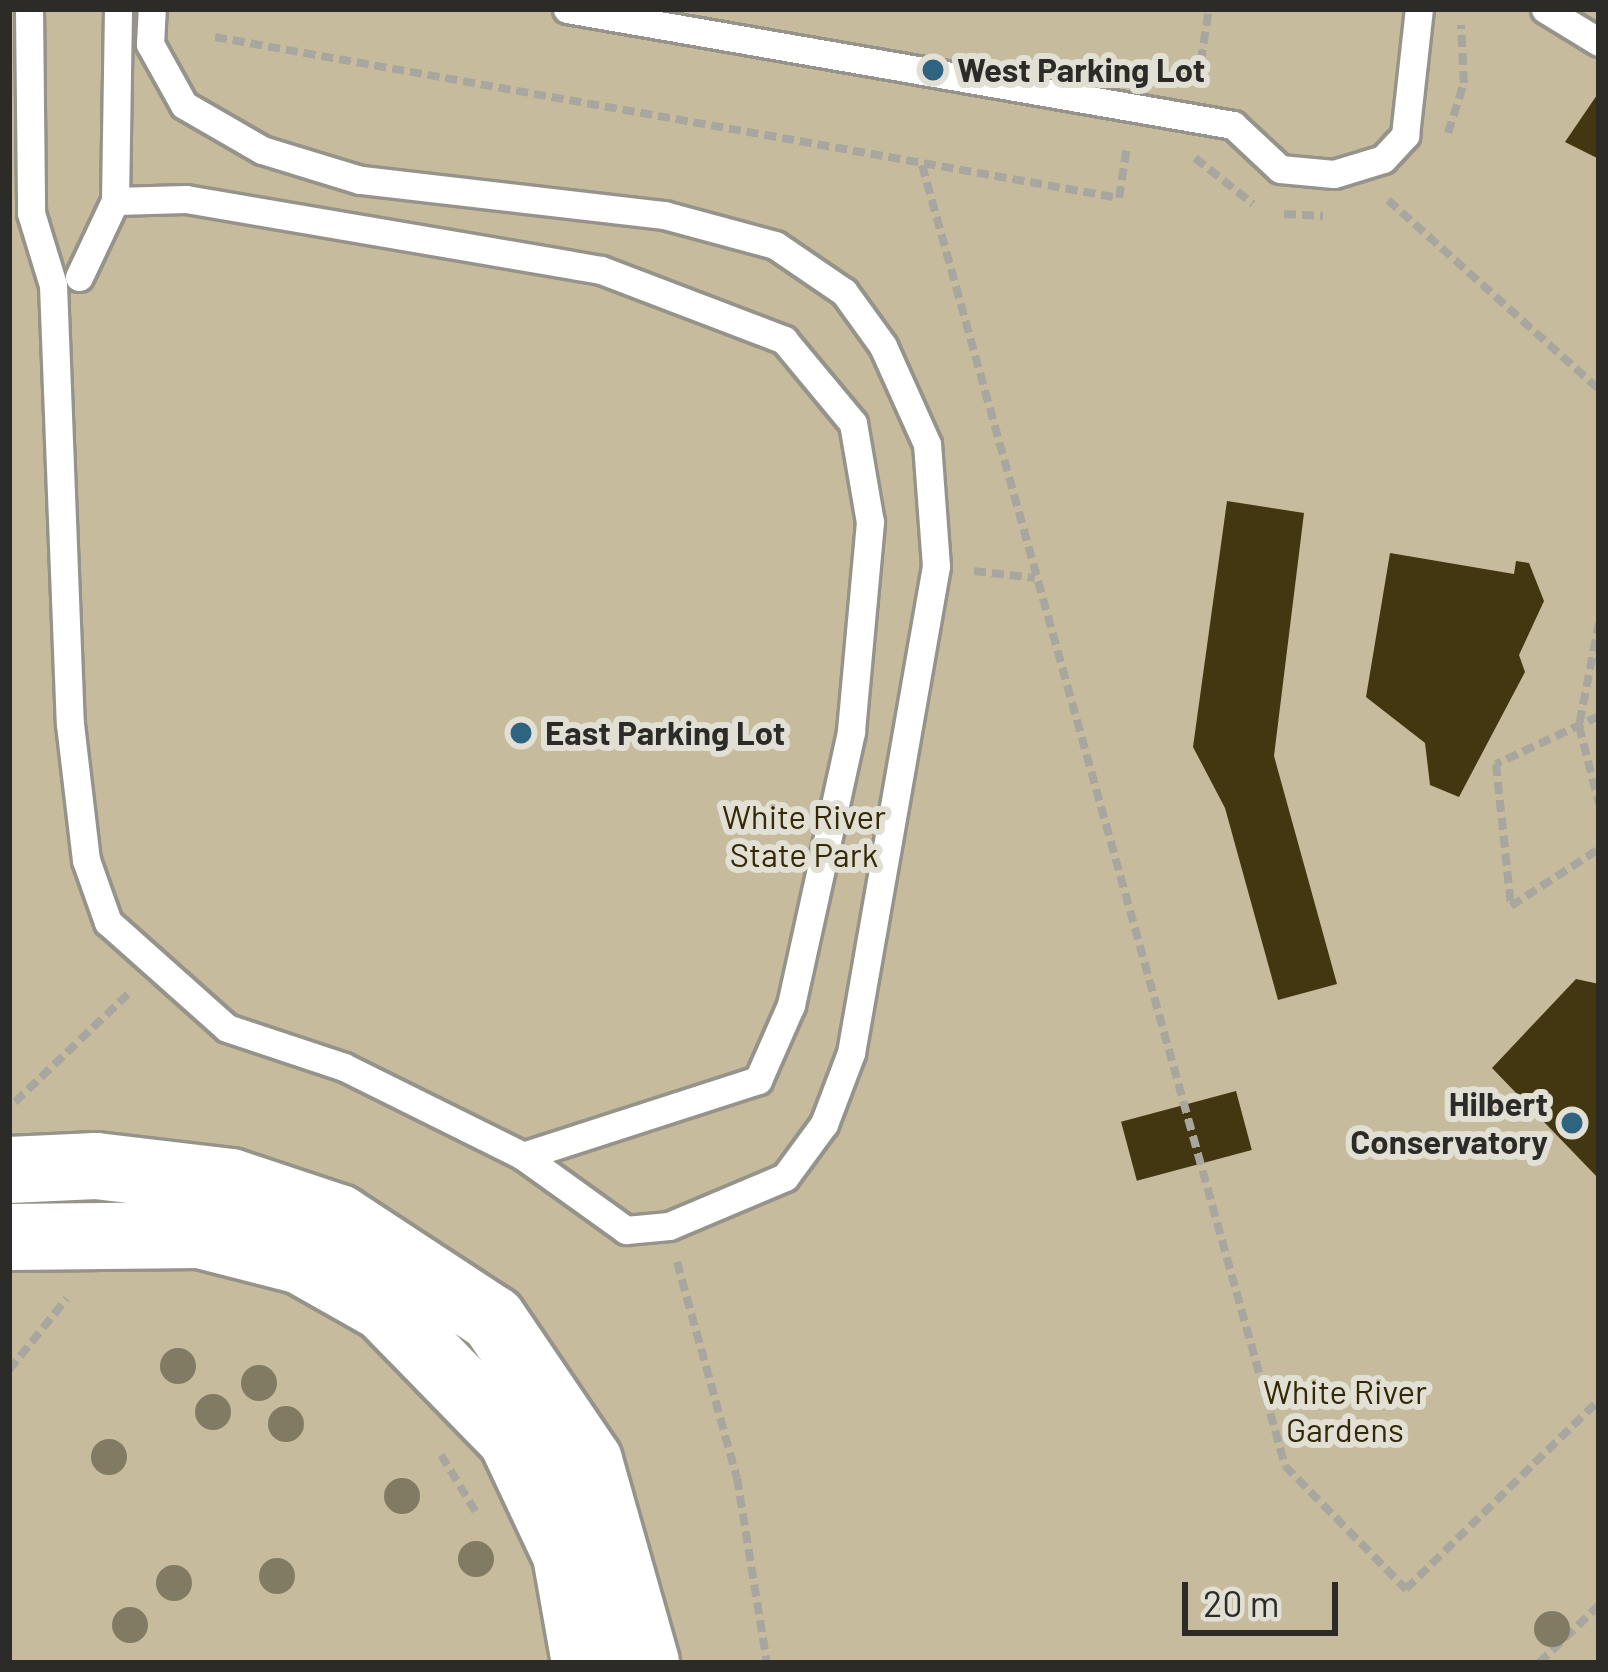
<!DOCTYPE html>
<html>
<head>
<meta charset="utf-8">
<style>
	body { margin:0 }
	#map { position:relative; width:1608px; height:1672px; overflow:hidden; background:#e2dfd5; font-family:Barlow,sans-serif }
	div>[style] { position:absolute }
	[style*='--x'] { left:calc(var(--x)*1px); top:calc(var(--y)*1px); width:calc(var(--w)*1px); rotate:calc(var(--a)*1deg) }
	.green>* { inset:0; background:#c6bb9c; transform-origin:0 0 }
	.building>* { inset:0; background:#433711; transform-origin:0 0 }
	.path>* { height:8px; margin-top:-4px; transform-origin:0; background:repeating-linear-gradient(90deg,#a8a69e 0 12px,transparent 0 18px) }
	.roads { filter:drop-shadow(3px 0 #96938b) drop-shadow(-3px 0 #96938b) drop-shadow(0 3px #96938b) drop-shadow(0 -3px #96938b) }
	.service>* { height:27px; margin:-13.5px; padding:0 13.5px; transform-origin:13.5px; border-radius:13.5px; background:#fff }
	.tertiary>* { height:66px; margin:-33px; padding:0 33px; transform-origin:33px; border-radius:33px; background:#fff }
	.trees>* { width:36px; height:36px; margin:-18px; border-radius:50%; background:#827b63 }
	.dots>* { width:33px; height:33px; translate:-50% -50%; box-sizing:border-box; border:6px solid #e2dfd5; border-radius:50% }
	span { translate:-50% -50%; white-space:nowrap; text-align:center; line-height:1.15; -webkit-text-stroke:12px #e2dfd5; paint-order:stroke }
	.poi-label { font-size:33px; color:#2c2b27; font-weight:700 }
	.left { translate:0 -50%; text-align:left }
	.right { translate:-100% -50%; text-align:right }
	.park-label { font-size:33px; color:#342906 }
	.frame { position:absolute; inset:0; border:12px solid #2c2b27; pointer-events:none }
	.scale { position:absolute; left:1182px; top:1582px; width:156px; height:54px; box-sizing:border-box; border:6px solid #2c2b27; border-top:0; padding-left:15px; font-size:36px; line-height:42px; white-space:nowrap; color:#2c2b27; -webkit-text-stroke:9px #e2dfd5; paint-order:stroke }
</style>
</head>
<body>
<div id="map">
	<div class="green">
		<i style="left:9px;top:9px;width:1590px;height:1654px"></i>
	</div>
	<div class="building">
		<i style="clip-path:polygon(1599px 92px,1599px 159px,1565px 142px)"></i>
		<i style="clip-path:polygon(1227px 501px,1304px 513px,1274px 756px,1337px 984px,1278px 1000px,1225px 808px,1193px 747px)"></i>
		<i style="clip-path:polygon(1390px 553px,1514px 574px,1516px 561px,1529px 563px,1544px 601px,1519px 655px,1525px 672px,1459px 797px,1430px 785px,1425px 743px,1366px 697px)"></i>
		<i style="clip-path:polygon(1576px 979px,1599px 984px,1599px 1179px,1492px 1068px)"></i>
		<i style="left:1236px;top:1091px;width:61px;height:119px;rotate:75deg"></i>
	</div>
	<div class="path">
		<i style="--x:215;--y:37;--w:918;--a:10.1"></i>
		<i style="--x:1119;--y:198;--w:53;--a:-81.3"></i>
		<i style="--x:1198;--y:79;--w:71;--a:-81.1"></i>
		<i style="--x:1448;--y:133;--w:52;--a:-72.3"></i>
		<i style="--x:1464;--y:83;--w:58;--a:-93"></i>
		<i style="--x:1195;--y:158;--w:74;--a:38.4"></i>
		<i style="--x:922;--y:165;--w:1351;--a:74.41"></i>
		<i style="--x:1285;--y:1466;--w:173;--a:45.5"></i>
		<i style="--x:1406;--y:1589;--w:270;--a:-44.4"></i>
		<i style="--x:1388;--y:200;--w:283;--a:41.9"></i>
		<i style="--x:1284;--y:214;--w:39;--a:3"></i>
		<i style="--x:974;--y:571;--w:61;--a:6.5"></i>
		<i style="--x:1599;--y:622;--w:106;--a:100.9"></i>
		<i style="--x:1579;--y:726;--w:81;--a:75.6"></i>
		<i style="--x:1599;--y:716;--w:114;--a:155"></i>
		<i style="--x:1496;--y:764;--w:143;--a:84"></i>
		<i style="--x:1511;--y:906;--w:105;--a:-32.9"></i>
		<i style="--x:15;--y:1102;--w:161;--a:-43.7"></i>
		<i style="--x:677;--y:1262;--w:224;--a:74.5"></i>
		<i style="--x:737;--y:1478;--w:187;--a:80.8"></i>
		<i style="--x:9;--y:1370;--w:92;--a:-51.1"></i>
		<i style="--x:441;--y:1455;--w:69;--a:58.6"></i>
		<i style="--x:1539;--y:1663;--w:83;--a:-44"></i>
	</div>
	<div class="roads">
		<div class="service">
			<i style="--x:29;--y:9;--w:204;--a:89.4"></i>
			<i style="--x:31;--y:213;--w:75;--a:73"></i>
			<i style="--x:53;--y:285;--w:439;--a:87.8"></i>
			<i style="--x:70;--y:724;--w:137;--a:83.3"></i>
			<i style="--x:86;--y:860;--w:66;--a:70.5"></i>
			<i style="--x:108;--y:922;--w:159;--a:41.7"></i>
			<i style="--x:227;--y:1028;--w:123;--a:18.4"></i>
			<i style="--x:344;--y:1067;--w:200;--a:26.4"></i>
			<i style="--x:523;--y:1156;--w:127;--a:35.7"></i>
			<i style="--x:626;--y:1230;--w:43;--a:-5.3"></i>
			<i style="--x:669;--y:1226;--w:126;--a:-22.9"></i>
			<i style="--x:785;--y:1177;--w:66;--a:-53.7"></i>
			<i style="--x:824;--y:1124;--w:76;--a:-69.2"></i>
			<i style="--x:851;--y:1053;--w:494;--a:-80.1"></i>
			<i style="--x:936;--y:566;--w:122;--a:-94.2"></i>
			<i style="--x:927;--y:444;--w:107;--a:-114.2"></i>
			<i style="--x:883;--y:346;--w:67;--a:-125.8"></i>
			<i style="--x:844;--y:292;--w:83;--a:-145.7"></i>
			<i style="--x:775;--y:245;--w:115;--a:-164.9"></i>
			<i style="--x:664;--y:215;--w:306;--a:-173.4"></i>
			<i style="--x:360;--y:180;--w:102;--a:-163"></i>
			<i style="--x:262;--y:150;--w:90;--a:-150"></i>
			<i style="--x:184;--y:105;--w:70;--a:-119.1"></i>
			<i style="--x:150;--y:44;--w:35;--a:-87"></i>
			<i style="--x:567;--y:9;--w:676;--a:9.88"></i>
			<i style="--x:1233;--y:125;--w:64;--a:43.1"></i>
			<i style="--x:1280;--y:169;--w:54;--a:5.3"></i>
			<i style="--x:1334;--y:174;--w:51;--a:-17"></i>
			<i style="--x:1383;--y:159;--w:33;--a:-47"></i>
			<i style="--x:1405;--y:135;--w:127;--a:-83.7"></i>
			<i style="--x:1545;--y:9;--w:63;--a:31.4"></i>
			<i style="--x:115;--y:201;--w:71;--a:-1.6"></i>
			<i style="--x:186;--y:199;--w:421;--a:9.7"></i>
			<i style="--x:601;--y:270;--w:196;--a:20.9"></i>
			<i style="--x:784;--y:340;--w:108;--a:50.3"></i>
			<i style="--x:853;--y:423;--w:100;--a:80.3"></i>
			<i style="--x:870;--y:522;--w:211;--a:95.2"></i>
			<i style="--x:851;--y:732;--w:280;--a:102.4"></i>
			<i style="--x:791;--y:1005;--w:82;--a:113.7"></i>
			<i style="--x:758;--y:1080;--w:247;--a:162.1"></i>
			<i style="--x:79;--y:277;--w:84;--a:-64.7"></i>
			<i style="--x:115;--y:201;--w:192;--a:-89.1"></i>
		</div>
		<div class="tertiary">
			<i style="--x:9;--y:1170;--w:87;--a:-2.6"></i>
			<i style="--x:96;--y:1166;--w:136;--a:6.8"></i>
			<i style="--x:231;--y:1182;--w:114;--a:18.4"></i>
			<i style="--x:339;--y:1218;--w:184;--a:33.3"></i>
			<i style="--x:493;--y:1319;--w:171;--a:55.9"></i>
			<i style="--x:589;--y:1461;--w:210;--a:74.2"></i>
			<i style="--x:9;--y:1237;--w:191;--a:-0.6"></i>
			<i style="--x:200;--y:1235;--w:104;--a:14.4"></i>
			<i style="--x:301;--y:1261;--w:95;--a:29.5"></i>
			<i style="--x:384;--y:1308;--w:182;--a:45.7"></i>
			<i style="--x:511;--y:1438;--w:129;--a:64.8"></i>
			<i style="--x:566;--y:1555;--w:110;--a:80"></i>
		</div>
	</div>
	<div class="trees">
		<i style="left:178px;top:1366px"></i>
		<i style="left:259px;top:1383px"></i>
		<i style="left:213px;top:1412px"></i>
		<i style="left:286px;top:1424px"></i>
		<i style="left:109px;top:1457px"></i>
		<i style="left:402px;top:1496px"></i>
		<i style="left:476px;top:1559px"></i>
		<i style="left:277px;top:1576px"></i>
		<i style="left:174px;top:1583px"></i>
		<i style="left:130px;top:1625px"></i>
		<i style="left:1552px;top:1629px"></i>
	</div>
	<div class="dots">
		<i style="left:933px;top:70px;background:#2f6480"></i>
		<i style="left:521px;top:733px;background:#2f6480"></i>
		<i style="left:1572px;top:1123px;background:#2f6480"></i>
	</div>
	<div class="poi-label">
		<span class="left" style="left:957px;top:70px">West Parking Lot</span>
		<span class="left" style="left:545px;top:733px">East Parking Lot</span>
		<span class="right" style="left:1548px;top:1123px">Hilbert<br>Conservatory</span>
	</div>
	<div class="park-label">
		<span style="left:804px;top:836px">White River<br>State Park</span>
		<span style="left:1345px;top:1411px">White River<br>Gardens</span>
	</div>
	<div class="frame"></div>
	<div class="scale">20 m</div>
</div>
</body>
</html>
